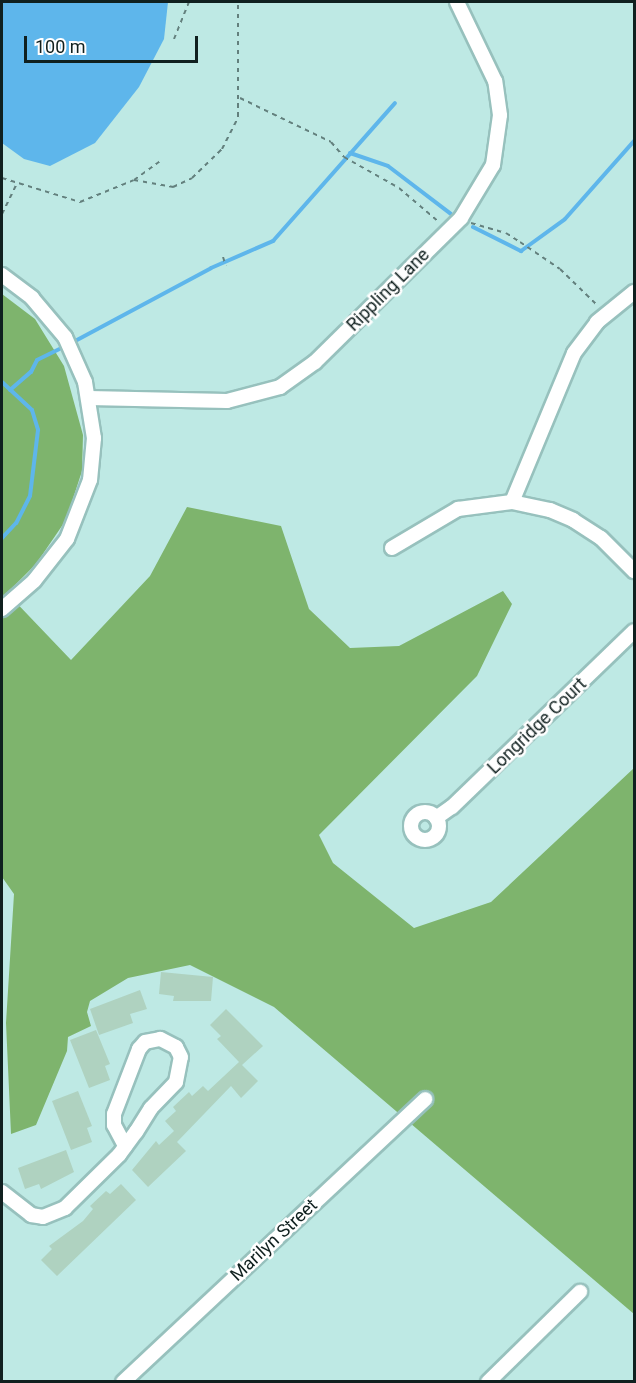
<!DOCTYPE html>
<html>
<head>
<meta charset="utf-8">
<style>
	body { margin:0 }
	#map { position:relative; width:636px; height:1383px; overflow:hidden; background:#bee9e4; font-family:Roboto,sans-serif }
	div>[style] { position:absolute }
	[style*='--x'] { left:calc(var(--x)*1px); top:calc(var(--y)*1px); width:calc(var(--w)*1px); rotate:calc(var(--a)*1deg) }
	.forest>* { inset:0; background:#7eb46d }
	.water>* { inset:0; background:#5eb6eb }
	.stream>* { height:4px; margin:-2px; padding:0 2px; transform-origin:2px; border-radius:2px; background:#5eb6eb }
	.building>* { inset:0; background:#afd2c0 }
	.path>* { height:2px; margin-top:-1px; transform-origin:0; background:repeating-linear-gradient(90deg,#63807d 0 4.5px,transparent 0 9px) }
	.roads { filter:drop-shadow(2px 0 #97c1bd) drop-shadow(-2px 0 #97c1bd) drop-shadow(0 2px #97c1bd) drop-shadow(0 -2px #97c1bd) }
	.street>* { height:14px; margin:-7px; padding:0 7px; transform-origin:7px; border-radius:7px; background:#fff }
	.street>.ring { margin:-7px; padding:0; box-sizing:content-box; background:none; border:14px solid #fff; border-radius:50% }
	span { translate:-50% -50%; white-space:nowrap; text-align:center; line-height:1.15; -webkit-text-stroke:5px #fff; paint-order:stroke }
	.street-label { font-size:18px; color:#10201f }
	.frame { position:absolute; inset:0; border:3px solid #10201f; pointer-events:none }
	.scale { position:absolute; left:24px; top:36px; width:174px; height:27px; box-sizing:border-box; border:3px solid #10201f; border-top:0; padding-left:8px; font-size:18px; line-height:21px; white-space:nowrap; color:#10201f; -webkit-text-stroke:4px #fff; paint-order:stroke }
</style>
</head>
<body>
<div id="map">
	<div class="forest">
		<i style="clip-path:polygon(2px 294px,35px 319px,64px 366px,83px 435px,82px 471px,66px 520px,36px 564px,7px 593px,71px 660px,150px 576px,187px 507px,281px 526px,309px 609px,350px 648px,399px 646px,503px 591px,512px 604px,477px 676px,319px 835px,333px 863px,414px 928px,491px 902px,634px 768px,634px 1314px,274px 1007px,190px 965px,128px 978px,90px 1001px,87px 1012px,91px 1026px,68px 1037px,67px 1051px,36px 1125px,11px 1134px,6px 1023px,14px 894px,2px 877px)"></i>
	</div>
	<div class="water">
		<i style="clip-path:polygon(2px 2px,168px 2px,164px 39px,139px 87px,95px 143px,50px 166px,24px 159px,2px 143px)"></i>
	</div>
	<div class="stream">
		<i style="--x:350;--y:153;--w:40;--a:18.9"></i>
		<i style="--x:388;--y:166;--w:79;--a:37.3"></i>
		<i style="--x:473;--y:227;--w:54;--a:26.6"></i>
		<i style="--x:521;--y:251;--w:54;--a:-36"></i>
		<i style="--x:565;--y:219;--w:104;--a:-48.5"></i>
		<i style="--x:77;--y:340;--w:152;--a:-28.2"></i>
		<i style="--x:211;--y:268;--w:68;--a:-23.5"></i>
		<i style="--x:273;--y:241;--w:184;--a:-48.5"></i>
		<i style="--x:2;--y:382;--w:41;--a:43"></i>
		<i style="--x:32;--y:410;--w:21;--a:73"></i>
		<i style="--x:38;--y:430;--w:66;--a:96.9"></i>
		<i style="--x:30;--y:496;--w:30;--a:117"></i>
		<i style="--x:16;--y:523;--w:21;--a:133"></i>
		<i style="--x:10;--y:390;--w:28;--a:-41"></i>
		<i style="--x:31;--y:372;--w:13;--a:-63"></i>
		<i style="--x:37;--y:360;--w:25;--a:-26"></i>
	</div>
	<div class="building">
		<i style="clip-path:polygon(161px 972px,213px 977px,211px 1001px,173px 1001px,174px 996px,159px 994px)"></i>
		<i style="clip-path:polygon(140px 990px,147px 1009px,130px 1014px,133px 1023px,99px 1035px,90px 1009px)"></i>
		<i style="clip-path:polygon(226px 1009px,263px 1046px,242px 1065px,258px 1081px,241px 1098px,231px 1086px,177px 1142px,186px 1151px,148px 1187px,132px 1170px,156px 1141px,159px 1145px,174px 1131px,165px 1121px,176px 1111px,173px 1107px,189px 1092px,192px 1096px,203px 1086px,208px 1091px,239px 1062px,217px 1039px,221px 1036px,210px 1025px)"></i>
		<i style="clip-path:polygon(96px 1030px,110px 1064px,105px 1066px,110px 1080px,89px 1088px,70px 1040px)"></i>
		<i style="clip-path:polygon(78px 1091px,92px 1126px,87px 1128px,92px 1142px,71px 1150px,52px 1101px)"></i>
		<i style="clip-path:polygon(66px 1150px,74px 1172px,41px 1189px,39px 1184px,25px 1189px,18px 1168px)"></i>
		<i style="clip-path:polygon(121px 1184px,136px 1200px,57px 1276px,41px 1260px,52px 1249px,49px 1246px,83px 1221px,93px 1209px,90px 1206px,106px 1191px,110px 1194px)"></i>
	</div>
	<div class="path">
		<i style="--x:174;--y:39;--w:40;--a:-68"></i>
		<i style="--x:240;--y:98;--w:101;--a:25.8"></i>
		<i style="--x:331;--y:142;--w:20;--a:49"></i>
		<i style="--x:344;--y:157;--w:63;--a:29.4"></i>
		<i style="--x:399;--y:188;--w:54;--a:40.5"></i>
		<i style="--x:2;--y:178;--w:82;--a:17.1"></i>
		<i style="--x:80;--y:202;--w:58;--a:-22.2"></i>
		<i style="--x:134;--y:180;--w:40;--a:10"></i>
		<i style="--x:173;--y:187;--w:21;--a:-25"></i>
		<i style="--x:192;--y:178;--w:42;--a:-44"></i>
		<i style="--x:222;--y:149;--w:36;--a:-63"></i>
		<i style="--x:238;--y:117;--w:115;--a:-90"></i>
		<i style="--x:134;--y:180;--w:32;--a:-36"></i>
		<i style="--x:2;--y:214;--w:32;--a:-64"></i>
		<i style="--x:471;--y:223;--w:36;--a:16"></i>
		<i style="--x:506;--y:233;--w:17;--a:33"></i>
		<i style="--x:520;--y:242;--w:48;--a:34"></i>
		<i style="--x:560;--y:269;--w:52;--a:44.2"></i>
		<i style="--x:223;--y:257;--w:9;--a:72"></i>
	</div>
	<div class="roads">
		<div class="street">
			<i style="--x:2;--y:275;--w:38;--a:37"></i>
			<i style="--x:32;--y:298;--w:51;--a:49.8"></i>
			<i style="--x:65;--y:337;--w:49;--a:66"></i>
			<i style="--x:85;--y:382;--w:57;--a:80.9"></i>
			<i style="--x:94;--y:438;--w:42;--a:95.4"></i>
			<i style="--x:90;--y:480;--w:63;--a:111.3"></i>
			<i style="--x:67;--y:539;--w:53;--a:128.2"></i>
			<i style="--x:34;--y:581;--w:43;--a:138.8"></i>
			<i style="--x:89;--y:398;--w:138;--a:1.2"></i>
			<i style="--x:227;--y:401;--w:55;--a:-14.8"></i>
			<i style="--x:280;--y:387;--w:43;--a:-35.5"></i>
			<i style="--x:315;--y:362;--w:205;--a:-44.6"></i>
			<i style="--x:461;--y:218;--w:62;--a:-58.9"></i>
			<i style="--x:493;--y:165;--w:50;--a:-82"></i>
			<i style="--x:500;--y:115;--w:34;--a:-98"></i>
			<i style="--x:495;--y:81;--w:88;--a:-115.7"></i>
			<i style="--x:512;--y:502;--w:161;--a:-67.4"></i>
			<i style="--x:574;--y:353;--w:39;--a:-53"></i>
			<i style="--x:597;--y:322;--w:48;--a:-39"></i>
			<i style="--x:392;--y:548;--w:77;--a:-30.6"></i>
			<i style="--x:458;--y:509;--w:54;--a:-7.4"></i>
			<i style="--x:512;--y:502;--w:39;--a:12"></i>
			<i style="--x:550;--y:510;--w:25;--a:23"></i>
			<i style="--x:573;--y:520;--w:33;--a:33"></i>
			<i style="--x:601;--y:538;--w:47;--a:45"></i>
			<i class="ring" style="left:411px;top:812px;width:14px;height:14px"></i>
			<i style="--x:436;--y:818;--w:19;--a:-35"></i>
			<i style="--x:452;--y:807;--w:253;--a:-44"></i>
			<i style="--x:2;--y:1192;--w:37;--a:38"></i>
			<i style="--x:31;--y:1215;--w:12;--a:9"></i>
			<i style="--x:43;--y:1217;--w:24;--a:-22"></i>
			<i style="--x:65;--y:1208;--w:76;--a:-44.5"></i>
			<i style="--x:119;--y:1155;--w:29;--a:-54"></i>
			<i style="--x:136;--y:1132;--w:28;--a:-58"></i>
			<i style="--x:151;--y:1108;--w:36;--a:-46"></i>
			<i style="--x:176;--y:1082;--w:25;--a:-79"></i>
			<i style="--x:181;--y:1057;--w:11;--a:-117"></i>
			<i style="--x:176;--y:1047;--w:18;--a:-153"></i>
			<i style="--x:160;--y:1039;--w:15;--a:169"></i>
			<i style="--x:145;--y:1042;--w:9;--a:131"></i>
			<i style="--x:139;--y:1049;--w:70;--a:111"></i>
			<i style="--x:114;--y:1114;--w:11;--a:90"></i>
			<i style="--x:114;--y:1125;--w:24;--a:62"></i>
			<i style="--x:123;--y:1382;--w:414;--a:-43.1"></i>
			<i style="--x:488;--y:1382;--w:129;--a:-44.4"></i>
		</div>
	</div>
	<div class="street-label">
		<span style="left:388px;top:290px;rotate:-45deg">Rippling Lane</span>
		<span style="left:537px;top:726px;rotate:-44deg">Longridge Court</span>
		<span style="left:274px;top:1240px;rotate:-43deg">Marilyn Street</span>
	</div>
	<div class="frame"></div>
	<div class="scale">100 m</div>
</div>
</body>
</html>
